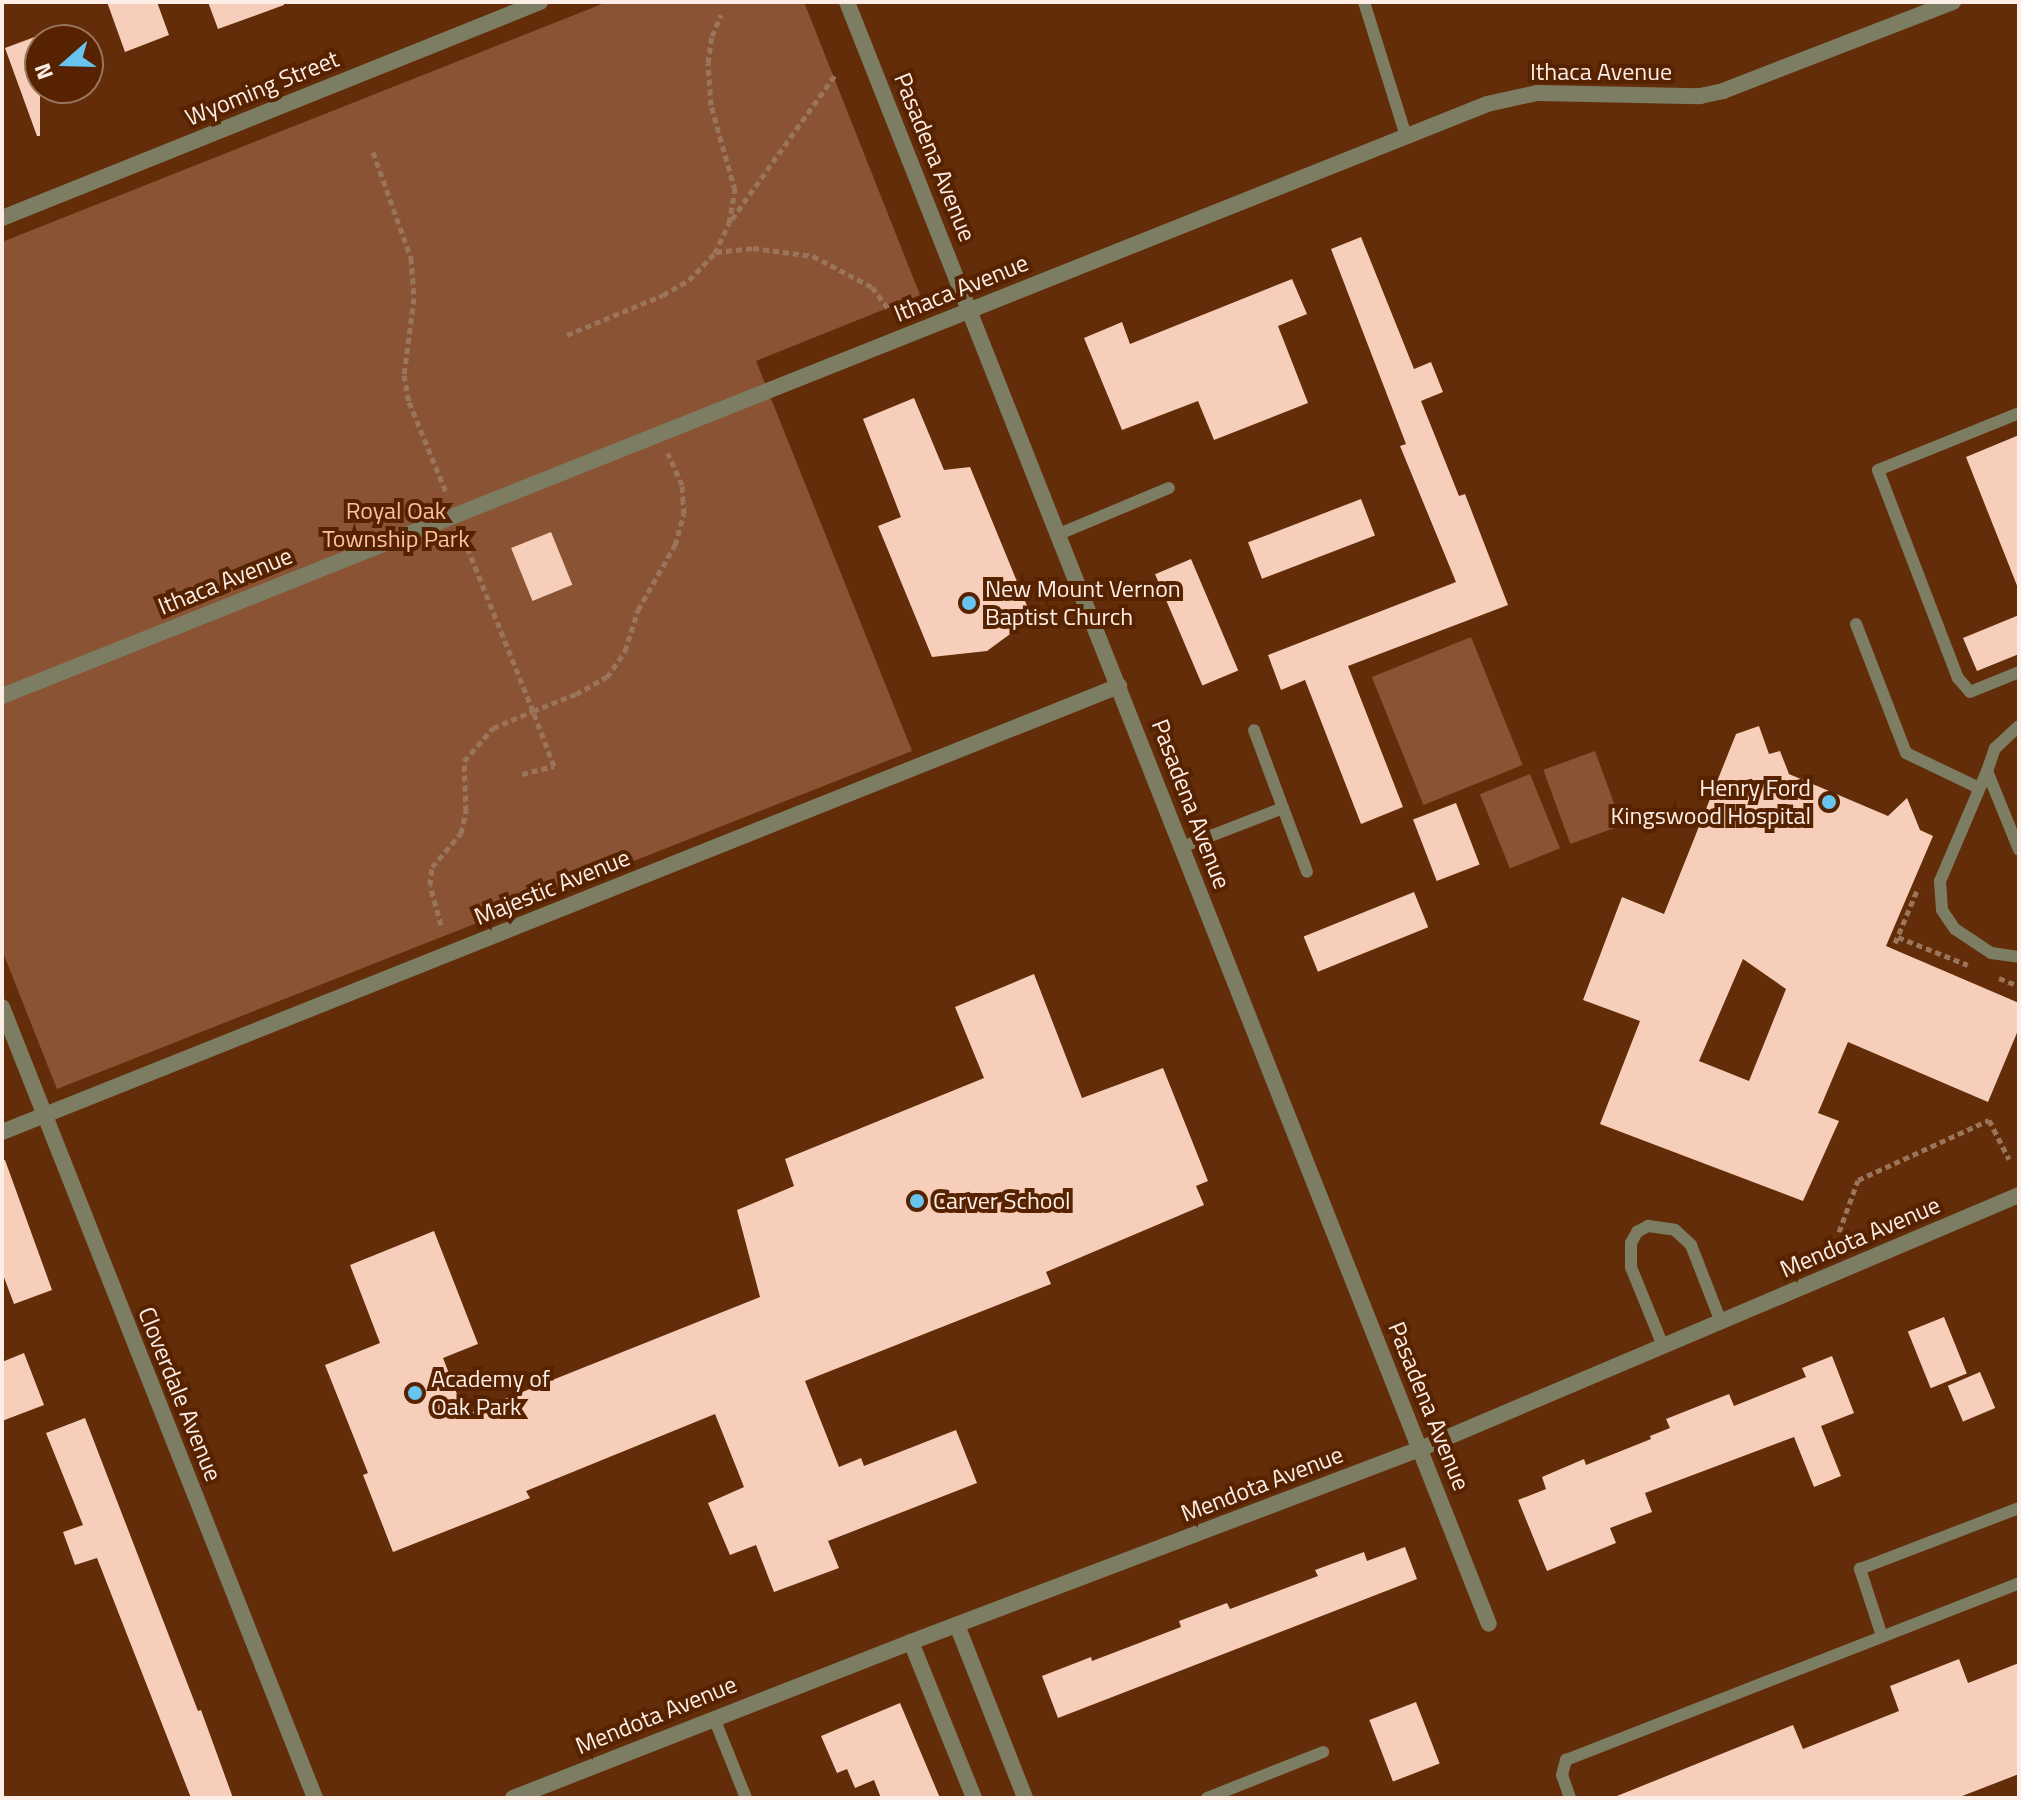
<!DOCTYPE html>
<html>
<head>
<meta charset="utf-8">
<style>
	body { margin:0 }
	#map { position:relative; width:2021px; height:1800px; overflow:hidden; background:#622d08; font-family:"Titillium Web",sans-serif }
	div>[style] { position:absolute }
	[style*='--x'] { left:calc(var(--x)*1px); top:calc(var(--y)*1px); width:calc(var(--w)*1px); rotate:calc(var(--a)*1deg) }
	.green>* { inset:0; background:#8a5333; transform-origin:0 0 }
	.building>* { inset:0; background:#f6ceb9; transform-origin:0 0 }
	.path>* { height:5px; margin-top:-2.5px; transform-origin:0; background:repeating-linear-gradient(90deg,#9b755b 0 6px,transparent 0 10px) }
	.service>* { height:12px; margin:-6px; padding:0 6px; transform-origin:6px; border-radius:6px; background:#7c7d62 }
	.minor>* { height:16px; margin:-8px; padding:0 8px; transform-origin:8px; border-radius:8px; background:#7c7d62 }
	.tertiary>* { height:16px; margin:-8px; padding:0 8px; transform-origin:8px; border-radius:8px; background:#7c7d62 }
	.dots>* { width:22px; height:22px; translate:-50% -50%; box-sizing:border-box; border:4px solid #562200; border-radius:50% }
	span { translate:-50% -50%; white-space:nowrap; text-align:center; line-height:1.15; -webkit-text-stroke:8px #562200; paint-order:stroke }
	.street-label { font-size:24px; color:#fceee7 }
	.park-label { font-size:24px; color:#fcbf9f }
	.poi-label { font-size:24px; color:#fceee7 }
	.left { translate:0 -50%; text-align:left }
	.right { translate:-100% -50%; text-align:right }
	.frame { position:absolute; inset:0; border:4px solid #fceee7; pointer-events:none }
	.north { position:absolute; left:24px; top:24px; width:80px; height:80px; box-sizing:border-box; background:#562200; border:2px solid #98745c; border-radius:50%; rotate:250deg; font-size:22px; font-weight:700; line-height:32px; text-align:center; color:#fceee7 }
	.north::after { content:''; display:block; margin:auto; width:28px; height:36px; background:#66c4ef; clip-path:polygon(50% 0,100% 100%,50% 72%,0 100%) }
</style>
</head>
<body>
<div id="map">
	<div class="green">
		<i style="clip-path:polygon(607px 2px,804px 2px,920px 295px,756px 361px,912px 751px,57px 1089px,2px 950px,2px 242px)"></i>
		<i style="left:1471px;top:637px;width:138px;height:107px;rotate:68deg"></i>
		<i style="left:1595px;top:751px;width:79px;height:55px;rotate:70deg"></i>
		<i style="left:1530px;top:774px;width:80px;height:54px;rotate:68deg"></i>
	</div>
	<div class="building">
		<i style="clip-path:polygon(107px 2px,157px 2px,169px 35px,125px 52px)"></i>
		<i style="clip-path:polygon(208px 2px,284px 2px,284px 5px,218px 29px)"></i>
		<i style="clip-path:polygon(40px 35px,40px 136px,37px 136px,5px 48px)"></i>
		<i style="clip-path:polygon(1361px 237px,1414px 369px,1431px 362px,1443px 392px,1421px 401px,1459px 496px,1465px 494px,1508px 605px,1348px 666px,1403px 807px,1361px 824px,1305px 680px,1281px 690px,1268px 655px,1456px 582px,1400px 446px,1406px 444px,1331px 249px)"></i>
		<i style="clip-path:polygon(1292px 279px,1307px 314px,1278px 326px,1308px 403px,1214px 440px,1198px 401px,1122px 430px,1084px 338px,1122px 322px,1130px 344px)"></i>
		<i style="clip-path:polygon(914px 398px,944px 470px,970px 467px,1032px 618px,987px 651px,932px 657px,878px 526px,901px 517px,863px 419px)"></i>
		<i style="clip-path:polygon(2019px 435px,2019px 588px,2018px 588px,1966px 457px)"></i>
		<i style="left:1361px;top:499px;width:39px;height:121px;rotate:69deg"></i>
		<i style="left:551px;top:532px;width:57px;height:43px;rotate:68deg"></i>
		<i style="left:1191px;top:559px;width:121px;height:39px;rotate:67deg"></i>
		<i style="clip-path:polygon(2019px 615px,2019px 654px,1977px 671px,1963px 638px)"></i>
		<i style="clip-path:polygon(evenodd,1759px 726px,1769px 754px,1780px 751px,1789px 774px,1888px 816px,1907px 798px,1920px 830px,1933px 836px,1886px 946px,2019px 1003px,2019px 1028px,1988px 1102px,1848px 1042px,1818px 1113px,1839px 1121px,1803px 1201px,1600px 1124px,1640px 1021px,1583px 1000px,1622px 897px,1664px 914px,1736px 734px,1759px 726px,1743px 959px,1786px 989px,1749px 1081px,1699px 1061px,1743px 959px)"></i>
		<i style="left:1456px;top:803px;width:66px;height:46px;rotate:69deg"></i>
		<i style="left:1414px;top:892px;width:38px;height:119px;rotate:68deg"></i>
		<i style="clip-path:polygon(1034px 974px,1082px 1098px,1163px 1068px,1208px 1181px,1196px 1186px,1204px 1205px,1046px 1272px,1051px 1284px,805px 1381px,839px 1467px,861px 1458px,864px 1466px,956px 1430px,977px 1483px,828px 1541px,839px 1568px,774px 1592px,756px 1545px,730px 1555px,708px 1503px,744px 1487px,715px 1414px,526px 1491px,530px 1498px,393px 1552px,363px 1475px,368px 1473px,325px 1365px,380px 1343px,350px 1265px,434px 1231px,478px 1344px,443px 1358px,465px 1415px,760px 1297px,737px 1210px,794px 1186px,785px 1159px,984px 1078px,955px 1007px)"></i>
		<i style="clip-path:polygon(5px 1160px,52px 1290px,14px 1304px,2px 1272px,2px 1161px)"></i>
		<i style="left:1944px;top:1317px;width:61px;height:39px;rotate:68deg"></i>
		<i style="clip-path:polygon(24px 1353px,44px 1405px,2px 1421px,2px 1362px)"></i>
		<i style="clip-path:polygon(1832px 1356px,1854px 1413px,1821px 1426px,1841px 1476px,1814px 1487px,1794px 1437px,1645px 1493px,1652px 1512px,1610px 1528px,1616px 1543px,1547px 1571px,1518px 1500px,1546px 1489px,1542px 1477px,1584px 1459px,1586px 1465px,1651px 1439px,1650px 1436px,1670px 1428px,1666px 1419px,1729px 1394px,1734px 1406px,1806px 1377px,1802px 1368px)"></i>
		<i style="left:1980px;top:1372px;width:39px;height:35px;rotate:67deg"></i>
		<i style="clip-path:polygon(85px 1418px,198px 1711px,201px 1710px,233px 1798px,191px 1798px,97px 1558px,75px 1565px,63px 1532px,83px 1525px,46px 1433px)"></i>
		<i style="clip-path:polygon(1405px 1547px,1417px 1579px,1058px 1718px,1042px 1676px,1091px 1657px,1092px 1661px,1181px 1627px,1179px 1621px,1227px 1603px,1230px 1609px,1318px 1576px,1315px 1570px,1364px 1552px,1367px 1561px)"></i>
		<i style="clip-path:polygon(1959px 1659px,1968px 1683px,2019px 1663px,2019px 1774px,1957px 1798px,1612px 1798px,1793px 1725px,1803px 1749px,1899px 1711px,1890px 1686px)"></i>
		<i style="left:1416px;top:1702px;width:66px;height:50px;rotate:69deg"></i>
		<i style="clip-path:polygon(900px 1703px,940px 1798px,881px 1798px,874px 1780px,855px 1788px,847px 1769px,837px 1773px,821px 1736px)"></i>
	</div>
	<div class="path">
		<i style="--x:373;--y:152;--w:113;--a:70.3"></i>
		<i style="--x:411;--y:258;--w:40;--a:85.7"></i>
		<i style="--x:414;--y:298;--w:78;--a:97.4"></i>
		<i style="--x:404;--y:375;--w:27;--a:80"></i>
		<i style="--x:409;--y:402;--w:100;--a:67.6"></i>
		<i style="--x:732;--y:219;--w:178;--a:-54.4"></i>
		<i style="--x:716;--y:252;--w:37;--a:-6"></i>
		<i style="--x:753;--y:248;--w:61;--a:7.6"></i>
		<i style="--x:813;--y:256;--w:67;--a:27.7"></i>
		<i style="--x:872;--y:287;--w:30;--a:53"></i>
		<i style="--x:567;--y:335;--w:104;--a:-22.6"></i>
		<i style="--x:663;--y:295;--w:30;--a:-30"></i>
		<i style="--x:689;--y:280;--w:37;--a:-46"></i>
		<i style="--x:715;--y:253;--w:33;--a:-65"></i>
		<i style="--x:729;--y:223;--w:34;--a:-80"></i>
		<i style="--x:735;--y:190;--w:88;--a:-105.8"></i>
		<i style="--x:711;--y:105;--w:42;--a:-94.1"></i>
		<i style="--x:708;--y:63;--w:27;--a:-82"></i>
		<i style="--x:712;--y:36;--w:23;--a:-67"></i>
		<i style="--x:522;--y:774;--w:33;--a:-14"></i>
		<i style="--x:554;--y:766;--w:59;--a:-110.9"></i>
		<i style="--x:533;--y:711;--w:46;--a:-21.6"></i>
		<i style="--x:576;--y:694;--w:35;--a:-29"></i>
		<i style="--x:607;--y:677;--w:32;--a:-55"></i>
		<i style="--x:625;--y:651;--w:43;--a:-72.4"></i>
		<i style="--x:638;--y:610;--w:75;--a:-60.4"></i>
		<i style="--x:675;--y:545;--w:32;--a:-74"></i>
		<i style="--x:684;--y:514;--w:12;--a:-95"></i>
		<i style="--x:683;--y:502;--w:17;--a:-93"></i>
		<i style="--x:682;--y:485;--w:35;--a:-114"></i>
		<i style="--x:441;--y:925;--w:41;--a:-105.4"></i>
		<i style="--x:430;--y:885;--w:18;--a:-84"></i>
		<i style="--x:432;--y:867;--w:45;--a:-49.5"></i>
		<i style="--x:461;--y:833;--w:23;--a:-77"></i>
		<i style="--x:466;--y:811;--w:50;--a:-92.3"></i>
		<i style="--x:464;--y:761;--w:44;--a:-48.7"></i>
		<i style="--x:493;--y:728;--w:43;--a:-23"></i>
		<i style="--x:533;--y:711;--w:191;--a:-111.9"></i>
		<i style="--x:1898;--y:937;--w:75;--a:21.8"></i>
		<i style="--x:1895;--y:943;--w:60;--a:-67.3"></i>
		<i style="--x:1999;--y:978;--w:22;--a:22"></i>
		<i style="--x:1839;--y:1232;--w:55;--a:-69.9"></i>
		<i style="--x:1858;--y:1180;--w:144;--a:-24.6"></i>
		<i style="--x:1989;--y:1120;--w:44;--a:62.9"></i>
	</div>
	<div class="service">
		<i style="--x:1364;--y:2;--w:140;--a:72.6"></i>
		<i style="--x:2019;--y:413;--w:152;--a:158"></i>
		<i style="--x:1878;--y:470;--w:223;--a:69"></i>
		<i style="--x:1958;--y:678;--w:18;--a:49"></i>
		<i style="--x:1970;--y:692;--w:53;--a:-22.2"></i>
		<i style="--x:1059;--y:534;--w:119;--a:-22.7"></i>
		<i style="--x:1856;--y:624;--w:138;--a:68.8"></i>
		<i style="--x:1906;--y:753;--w:81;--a:25.6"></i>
		<i style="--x:2019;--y:726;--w:33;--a:137"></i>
		<i style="--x:1995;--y:748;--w:24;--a:109"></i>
		<i style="--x:1987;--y:771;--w:85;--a:67.9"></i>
		<i style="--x:1987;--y:771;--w:120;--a:113.1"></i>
		<i style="--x:1940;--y:881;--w:29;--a:86"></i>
		<i style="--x:1942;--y:910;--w:23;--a:56"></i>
		<i style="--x:1955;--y:929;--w:43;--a:33.7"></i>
		<i style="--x:1991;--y:953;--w:28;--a:8"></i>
		<i style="--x:1283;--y:808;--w:68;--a:69.4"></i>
		<i style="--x:1182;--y:847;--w:108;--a:-21.1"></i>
		<i style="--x:1283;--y:808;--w:83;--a:-110.4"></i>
		<i style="--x:1663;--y:1346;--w:85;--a:-112.1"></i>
		<i style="--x:1631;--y:1267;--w:24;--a:-90"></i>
		<i style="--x:1631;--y:1243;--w:13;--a:-61"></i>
		<i style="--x:1637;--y:1232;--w:13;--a:-29"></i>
		<i style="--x:1648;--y:1226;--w:27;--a:8"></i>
		<i style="--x:1675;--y:1230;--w:22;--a:43"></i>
		<i style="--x:1691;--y:1245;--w:83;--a:68.7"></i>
		<i style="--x:1882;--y:1636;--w:71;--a:-108.2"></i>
		<i style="--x:1860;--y:1569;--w:170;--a:-21"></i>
		<i style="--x:714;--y:1718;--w:86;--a:68.2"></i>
		<i style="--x:1207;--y:1798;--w:125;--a:-21.6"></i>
		<i style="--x:1570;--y:1798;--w:24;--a:-109"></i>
		<i style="--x:1562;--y:1775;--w:16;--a:-75"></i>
		<i style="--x:1566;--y:1760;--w:486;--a:-21.3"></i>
	</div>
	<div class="minor">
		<i style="--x:847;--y:2;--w:1744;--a:68.41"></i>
		<i style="--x:2;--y:696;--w:1599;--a:-21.73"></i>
		<i style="--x:1487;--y:104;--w:51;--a:-12.4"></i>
		<i style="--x:1537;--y:93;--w:163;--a:1.1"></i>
		<i style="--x:1700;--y:96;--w:24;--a:-12"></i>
		<i style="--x:1723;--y:91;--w:247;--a:-21.2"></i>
		<i style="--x:2;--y:1007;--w:851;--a:68.41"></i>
		<i style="--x:2;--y:1132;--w:1203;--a:-21.77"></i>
		<i style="--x:957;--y:1625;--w:186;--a:68.5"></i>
		<i style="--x:911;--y:1642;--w:168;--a:68"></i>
		<i style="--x:513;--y:1798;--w:427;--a:-21.4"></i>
		<i style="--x:911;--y:1642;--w:544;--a:-20.77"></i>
		<i style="--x:1420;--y:1449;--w:651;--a:-22.98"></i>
	</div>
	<div class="tertiary">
		<i style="--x:2;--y:218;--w:580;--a:-21.87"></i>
	</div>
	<div class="dots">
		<i style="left:969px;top:603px;background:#66c4ef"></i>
		<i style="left:1829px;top:802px;background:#66c4ef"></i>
		<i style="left:917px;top:1201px;background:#66c4ef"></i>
		<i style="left:415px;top:1393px;background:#66c4ef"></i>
	</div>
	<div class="street-label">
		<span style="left:1601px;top:72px">Ithaca Avenue</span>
		<span style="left:262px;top:88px;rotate:-22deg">Wyoming Street</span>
		<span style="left:935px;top:157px;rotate:68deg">Pasadena Avenue</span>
		<span style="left:961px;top:288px;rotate:-22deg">Ithaca Avenue</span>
		<span style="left:225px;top:581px;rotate:-22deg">Ithaca Avenue</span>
		<span style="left:1191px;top:804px;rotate:69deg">Pasadena Avenue</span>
		<span style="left:552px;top:887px;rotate:-22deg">Majestic Avenue</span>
		<span style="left:1860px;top:1237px;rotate:-23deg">Mendota Avenue</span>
		<span style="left:180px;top:1394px;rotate:68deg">Cloverdale Avenue</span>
		<span style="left:1429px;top:1406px;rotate:68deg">Pasadena Avenue</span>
		<span style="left:1262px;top:1484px;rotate:-21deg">Mendota Avenue</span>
		<span style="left:656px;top:1715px;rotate:-22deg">Mendota Avenue</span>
	</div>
	<div class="park-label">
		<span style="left:396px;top:525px">Royal Oak<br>Township Park</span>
	</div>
	<div class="poi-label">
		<span class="left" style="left:985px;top:603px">New Mount Vernon<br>Baptist Church</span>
		<span class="right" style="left:1811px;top:802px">Henry Ford<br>Kingswood Hospital</span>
		<span class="left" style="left:933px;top:1201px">Carver School</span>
		<span class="left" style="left:431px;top:1393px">Academy of<br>Oak Park</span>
	</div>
	<div class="frame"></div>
	<div class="north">N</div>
</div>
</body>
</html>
